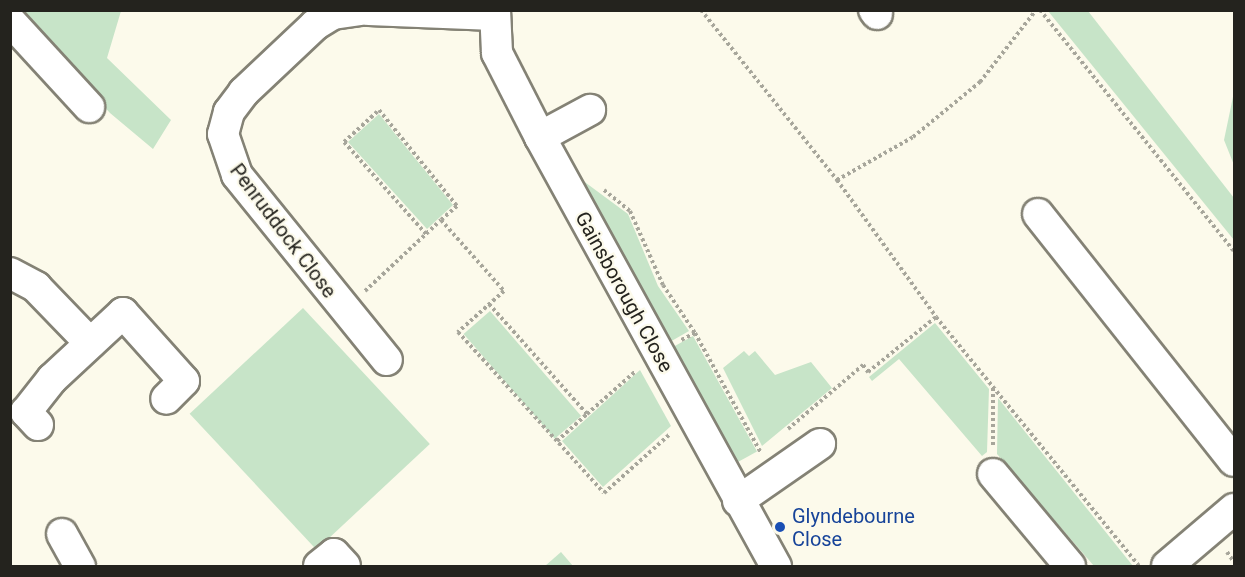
<!DOCTYPE html>
<html>
<head>
<meta charset="utf-8">
<style>
	body { margin:0 }
	#map { position:relative; width:1245px; height:577px; overflow:hidden; background:#fcfaeb; font-family:Roboto,sans-serif }
	div>[style] { position:absolute }
	[style*='--x'] { left:calc(var(--x)*1px); top:calc(var(--y)*1px); width:calc(var(--w)*1px); rotate:calc(var(--a)*1deg) }
	.green>* { inset:0; background:#c7e4c8; transform-origin:0 0 }
	.path>* { height:4px; margin-top:-2px; transform-origin:0; background:repeating-linear-gradient(90deg,#a7a69b 0 3px,transparent 0 6px) }
	.roads { filter:drop-shadow(2px 0 #848275) drop-shadow(-2px 0 #848275) drop-shadow(0 2px #848275) drop-shadow(0 -2px #848275) }
	.minor>* { height:30px; margin:-15px; padding:0 15px; transform-origin:15px; border-radius:15px; background:#fff }
	.dots>* { width:16px; height:16px; translate:-50% -50%; box-sizing:border-box; border:3px solid #fcfaeb; border-radius:50% }
	span { translate:-50% -50%; white-space:nowrap; text-align:center; line-height:1.15; -webkit-text-stroke:4.5px #fcfaeb; paint-order:stroke }
	.street-label { font-size:20px; color:#24231e }
	.transit-label { font-size:20px; color:#164399 }
	.left { translate:0 -50%; text-align:left }
	.frame { position:absolute; inset:0; border:12px solid #24231e; pointer-events:none }
</style>
</head>
<body>
<div id="map">
	<div class="green">
		<i style="clip-path:polygon(17px 11px,121px 11px,107px 58px,171px 120px,153px 149px,110px 113px)"></i>
		<i style="clip-path:polygon(1048px 11px,1088px 11px,1234px 198px,1234px 240px)"></i>
		<i style="clip-path:polygon(1234px 92px,1234px 165px,1224px 140px)"></i>
		<i style="clip-path:polygon(379px 114px,453px 205px,427px 229px,348px 142px)"></i>
		<i style="clip-path:polygon(582px 180px,628px 214px,658px 286px,689px 331px,668px 343px)"></i>
		<i style="left:303px;top:308px;width:186px;height:155px;rotate:47deg"></i>
		<i style="left:490px;top:311px;width:139px;height:35px;rotate:49deg"></i>
		<i style="clip-path:polygon(935px 323px,989px 389px,987px 452px,982px 456px,899px 359px,872px 381px,869px 377px)"></i>
		<i style="left:693px;top:336px;width:132px;height:26px;rotate:61deg"></i>
		<i style="clip-path:polygon(744px 351px,749px 356px,755px 351px,775px 375px,811px 362px,832px 388px,762px 446px,723px 368px)"></i>
		<i style="clip-path:polygon(640px 370px,671px 426px,603px 487px,562px 441px)"></i>
		<i style="clip-path:polygon(998px 398px,1133px 566px,1094px 566px,997px 454px)"></i>
		<i style="clip-path:polygon(561px 552px,573px 566px,545px 566px)"></i>
	</div>
	<div class="path">
		<i style="--x:701;--y:10;--w:218;--a:51.3"></i>
		<i style="--x:837;--y:180;--w:169;--a:54.1"></i>
		<i style="--x:936;--y:317;--w:321;--a:50.8"></i>
		<i style="--x:1040;--y:10;--w:309;--a:51.2"></i>
		<i style="--x:837;--y:180;--w:87;--a:-29.5"></i>
		<i style="--x:913;--y:137;--w:87;--a:-39.4"></i>
		<i style="--x:980;--y:82;--w:91;--a:-52.1"></i>
		<i style="--x:604;--y:190;--w:33;--a:39"></i>
		<i style="--x:630;--y:211;--w:81;--a:66"></i>
		<i style="--x:663;--y:285;--w:58;--a:56.3"></i>
		<i style="--x:695;--y:333;--w:16;--a:153"></i>
		<i style="--x:426;--y:234;--w:123;--a:-131.7"></i>
		<i style="--x:344;--y:142;--w:47;--a:-42.4"></i>
		<i style="--x:379;--y:110;--w:124;--a:50.9"></i>
		<i style="--x:457;--y:206;--w:21;--a:139"></i>
		<i style="--x:365;--y:291;--w:104;--a:-43.1"></i>
		<i style="--x:441;--y:220;--w:95;--a:48.4"></i>
		<i style="--x:504;--y:291;--w:62;--a:138.3"></i>
		<i style="--x:458;--y:332;--w:217;--a:47.8"></i>
		<i style="--x:604;--y:493;--w:89;--a:-41.8"></i>
		<i style="--x:489;--y:304;--w:147;--a:48.3"></i>
		<i style="--x:587;--y:414;--w:65;--a:-41.3"></i>
		<i style="--x:695;--y:333;--w:137;--a:61.2"></i>
		<i style="--x:993;--y:388;--w:58;--a:90"></i>
		<i style="--x:788;--y:429;--w:99;--a:-40.5"></i>
		<i style="--x:863;--y:365;--w:9;--a:54"></i>
		<i style="--x:868;--y:372;--w:87;--a:-39"></i>
		<i style="--x:557;--y:441;--w:40;--a:-42"></i>
		<i style="--x:1227;--y:552;--w:12;--a:55"></i>
	</div>
	<div class="roads">
		<div class="minor">
			<i style="--x:361;--y:10;--w:28;--a:172"></i>
			<i style="--x:333;--y:14;--w:21;--a:149"></i>
			<i style="--x:315;--y:25;--w:98;--a:136.7"></i>
			<i style="--x:244;--y:92;--w:25;--a:127"></i>
			<i style="--x:229;--y:112;--w:23;--a:105"></i>
			<i style="--x:223;--y:134;--w:43;--a:71.1"></i>
			<i style="--x:237;--y:175;--w:238;--a:51"></i>
			<i style="--x:369;--y:10;--w:125;--a:2.3"></i>
			<i style="--x:495;--y:10;--w:43;--a:87.3"></i>
			<i style="--x:497;--y:53;--w:94;--a:62.9"></i>
			<i style="--x:540;--y:137;--w:490;--a:61.2"></i>
			<i style="--x:874;--y:10;--w:5;--a:53"></i>
			<i style="--x:10;--y:21;--w:117;--a:47.4"></i>
			<i style="--x:540;--y:137;--w:57;--a:-28.4"></i>
			<i style="--x:1038;--y:214;--w:315;--a:51.6"></i>
			<i style="--x:10;--y:273;--w:30;--a:28"></i>
			<i style="--x:36;--y:287;--w:78;--a:46"></i>
			<i style="--x:38;--y:425;--w:18;--a:-133"></i>
			<i style="--x:26;--y:412;--w:42;--a:-51.8"></i>
			<i style="--x:52;--y:379;--w:97;--a:-42.9"></i>
			<i style="--x:123;--y:313;--w:91;--a:48.1"></i>
			<i style="--x:184;--y:381;--w:25;--a:135"></i>
			<i style="--x:993;--y:474;--w:120;--a:50.1"></i>
			<i style="--x:738;--y:501;--w:100;--a:-34.8"></i>
			<i style="--x:62;--y:534;--w:37;--a:61"></i>
			<i style="--x:319;--y:566;--w:19;--a:-39"></i>
			<i style="--x:334;--y:554;--w:16;--a:47"></i>
			<i style="--x:1167;--y:566;--w:88;--a:-40.4"></i>
		</div>
	</div>
	<div class="dots">
		<i style="left:780px;top:527px;background:#1a4fb4"></i>
	</div>
	<div class="street-label">
		<span style="left:283px;top:231px;rotate:53deg">Penruddock Close</span>
		<span style="left:624px;top:292px;rotate:61deg">Gainsborough Close</span>
	</div>
	<div class="transit-label">
		<span class="left" style="left:792px;top:528px">Glyndebourne<br>Close</span>
	</div>
	<div class="frame"></div>
</div>
</body>
</html>
